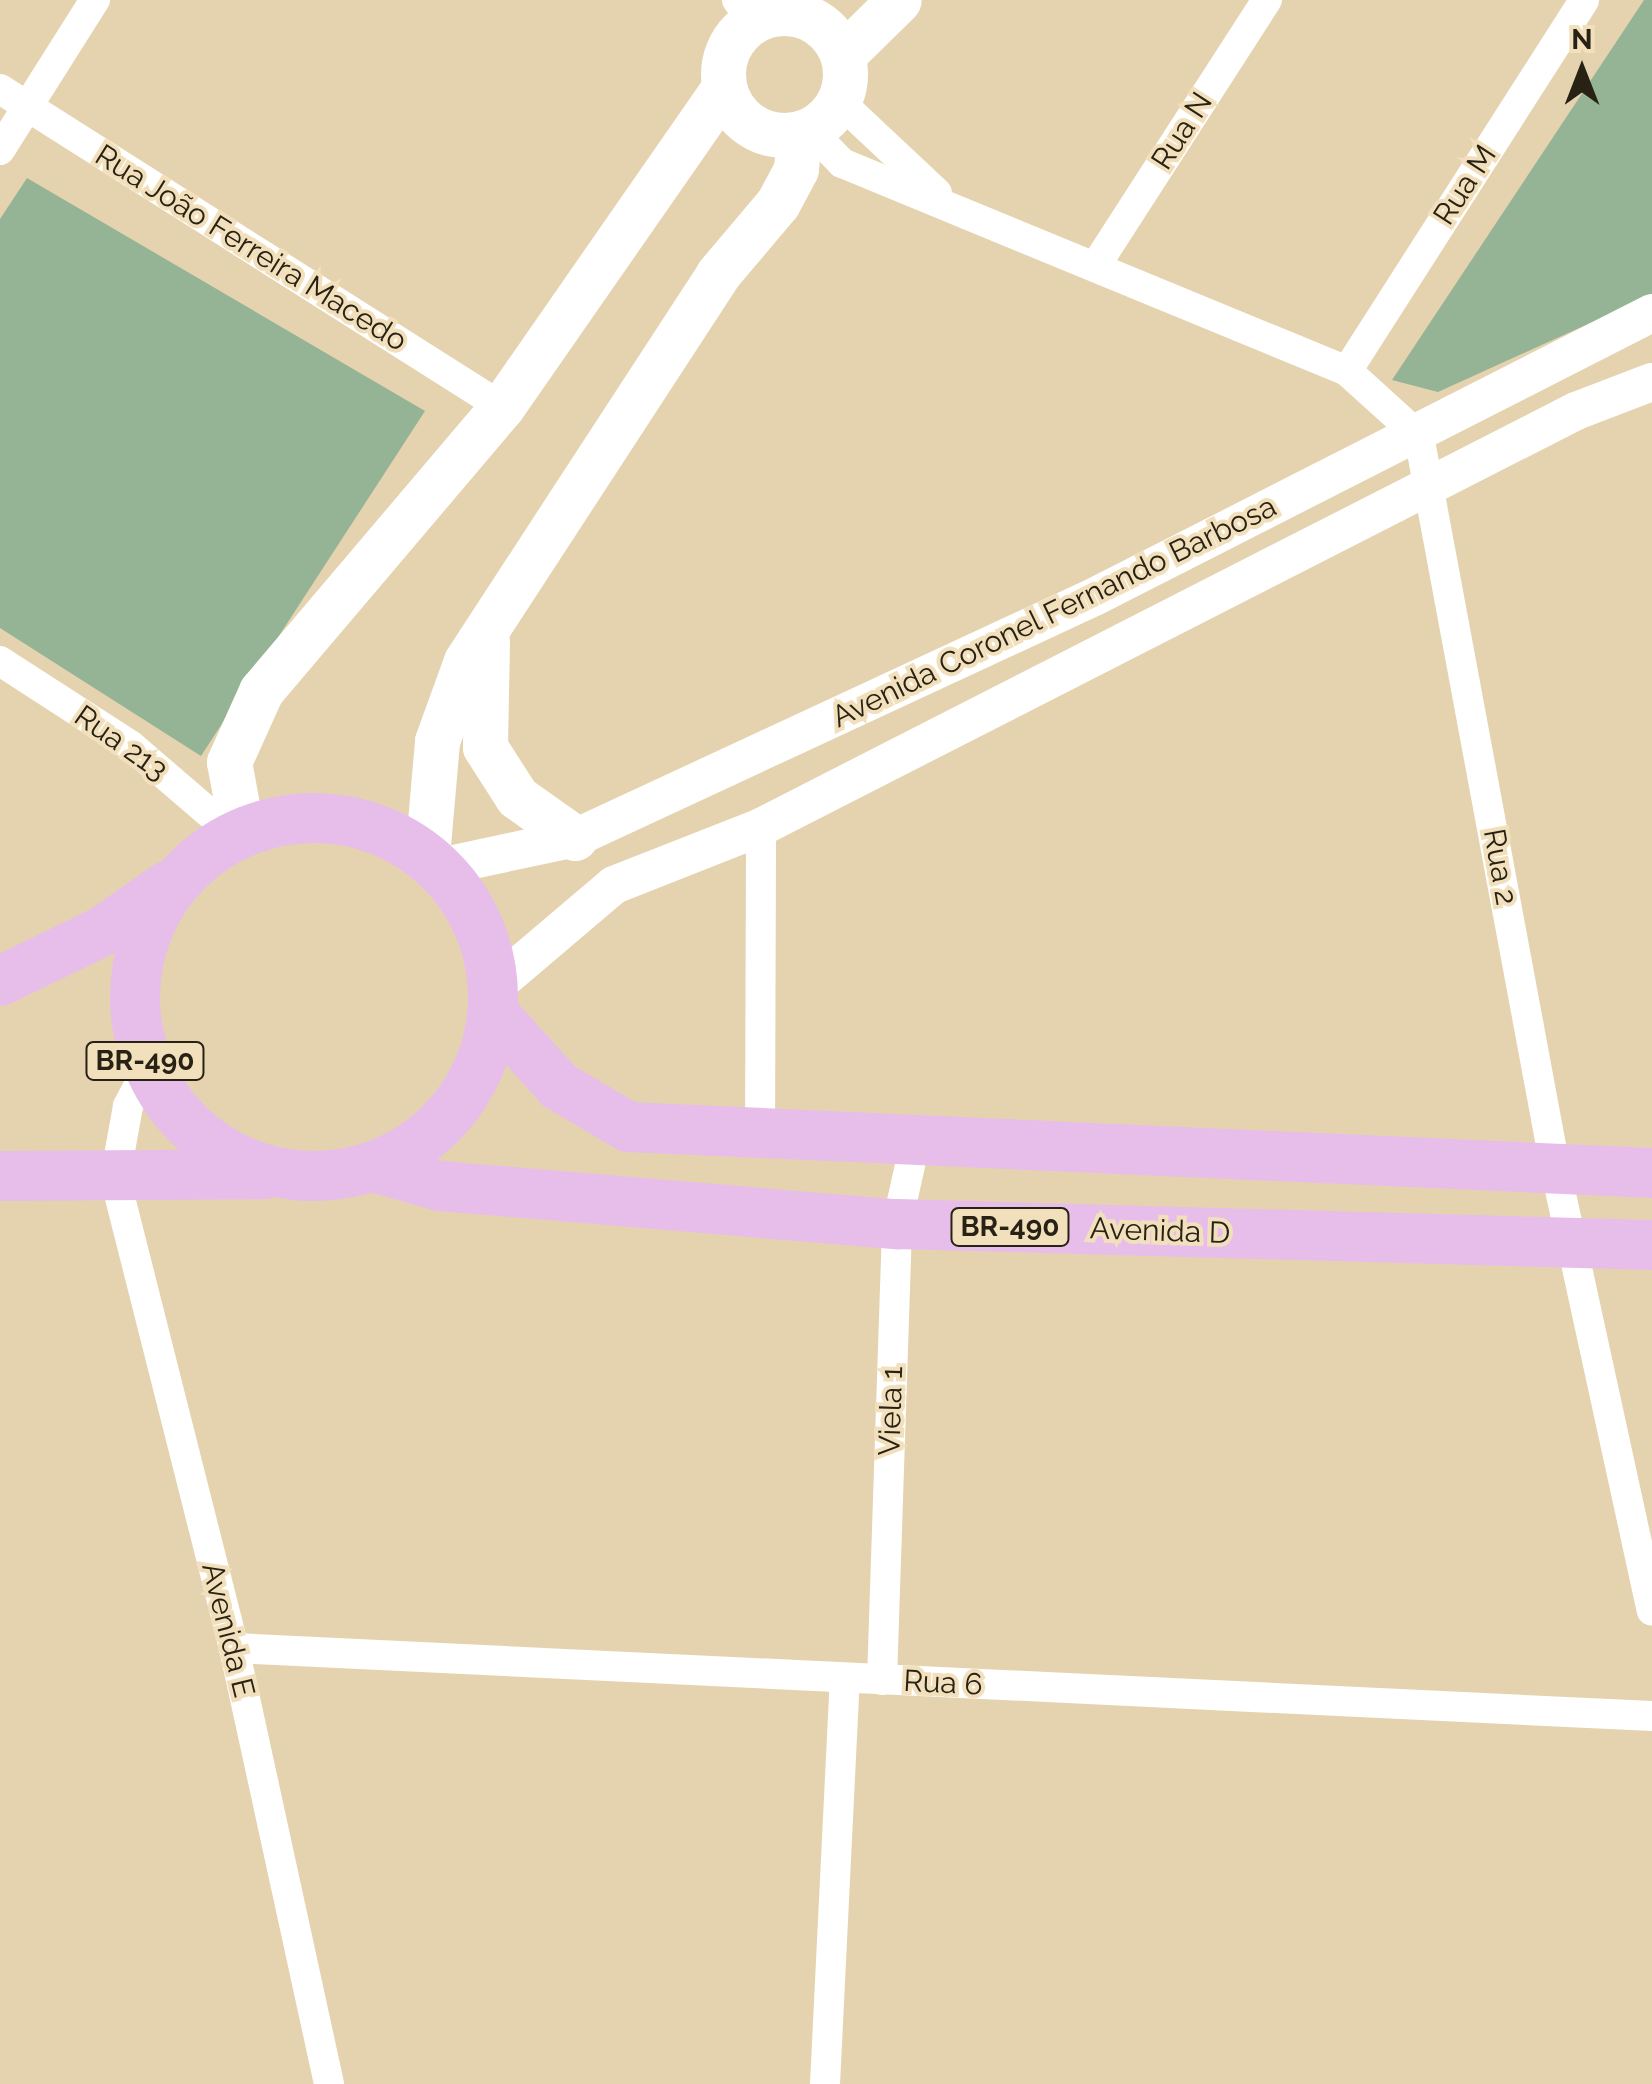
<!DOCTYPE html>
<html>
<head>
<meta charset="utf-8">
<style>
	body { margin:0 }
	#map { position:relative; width:1652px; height:2084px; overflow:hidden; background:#e5d3b0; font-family:Raleway,sans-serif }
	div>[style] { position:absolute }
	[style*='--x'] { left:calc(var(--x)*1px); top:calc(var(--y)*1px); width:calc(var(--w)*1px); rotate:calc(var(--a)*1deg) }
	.green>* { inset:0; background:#95b395 }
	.minor>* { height:30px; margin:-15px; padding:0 15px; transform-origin:15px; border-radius:15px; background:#fff }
	.tertiary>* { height:38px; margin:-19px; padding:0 19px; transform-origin:19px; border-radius:19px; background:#fff }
	.secondary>* { height:45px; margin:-22.5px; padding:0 22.5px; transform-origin:22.5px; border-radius:22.5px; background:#fff }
	.secondary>.ring { margin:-22.5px; padding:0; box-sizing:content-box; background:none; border:45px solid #fff; border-radius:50% }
	.primary>* { height:50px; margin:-25px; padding:0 25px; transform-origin:25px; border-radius:25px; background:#e7bee9 }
	.primary>.ring { margin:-25px; padding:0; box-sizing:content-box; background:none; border:50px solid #e7bee9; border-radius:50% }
	span { translate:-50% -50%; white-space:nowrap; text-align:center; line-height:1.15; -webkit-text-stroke:8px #f2e0bd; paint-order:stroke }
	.shield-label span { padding:2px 8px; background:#f2e0bd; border:2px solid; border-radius:8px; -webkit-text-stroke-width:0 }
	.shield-label { font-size:28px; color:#282214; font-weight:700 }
	.street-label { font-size:30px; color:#282214 }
	.north { position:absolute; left:1532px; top:20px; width:100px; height:100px; -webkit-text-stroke:8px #f2e0bd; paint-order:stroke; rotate:0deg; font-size:28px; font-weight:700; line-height:40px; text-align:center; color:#282214 }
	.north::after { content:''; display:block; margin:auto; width:35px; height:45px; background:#282214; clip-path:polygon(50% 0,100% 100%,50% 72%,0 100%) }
</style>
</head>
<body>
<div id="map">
	<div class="green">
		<i style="clip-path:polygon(1644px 0,1652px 0,1652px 295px,1438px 392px,1392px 380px)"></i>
		<i style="clip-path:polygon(27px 178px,425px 411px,201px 756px,0 628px,0 219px)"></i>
	</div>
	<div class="minor">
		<i style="--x:737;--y:0;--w:26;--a:53"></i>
		<i style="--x:0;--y:89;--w:594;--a:32.35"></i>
		<i style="--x:840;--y:102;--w:133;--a:43.2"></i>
		<i style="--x:810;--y:130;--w:46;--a:45.9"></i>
		<i style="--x:842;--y:163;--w:546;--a:22.39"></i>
		<i style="--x:1347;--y:371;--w:97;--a:42.1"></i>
		<i style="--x:1419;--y:436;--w:744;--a:79.46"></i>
		<i style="--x:1555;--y:1167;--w:454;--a:77.7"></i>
		<i style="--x:0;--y:150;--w:178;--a:-57.7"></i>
		<i style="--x:1098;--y:262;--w:312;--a:-57.2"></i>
		<i style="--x:1347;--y:371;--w:440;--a:-57.4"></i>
		<i style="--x:0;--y:661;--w:155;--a:32.9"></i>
		<i style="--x:130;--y:745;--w:138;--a:40.6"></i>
		<i style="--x:148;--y:1068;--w:43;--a:117.8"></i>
		<i style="--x:128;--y:1106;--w:73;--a:100.2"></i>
		<i style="--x:115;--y:1178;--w:485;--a:75.8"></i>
		<i style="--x:234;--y:1648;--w:446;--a:77.7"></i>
		<i style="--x:760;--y:1136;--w:309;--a:-89.8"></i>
		<i style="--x:234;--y:1648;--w:1420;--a:2.75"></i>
		<i style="--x:882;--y:1680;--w:456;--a:-88.1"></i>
		<i style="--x:897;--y:1224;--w:83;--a:-77.5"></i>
		<i style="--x:825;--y:2084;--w:405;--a:-87.2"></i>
	</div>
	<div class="tertiary">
		<i style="--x:440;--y:867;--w:138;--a:-12.1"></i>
		<i style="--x:575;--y:838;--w:574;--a:-24.91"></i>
		<i style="--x:1096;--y:596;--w:624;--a:-26.98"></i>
		<i style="--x:495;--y:986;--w:156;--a:-40.3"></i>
		<i style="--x:614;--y:885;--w:158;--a:-21.5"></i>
		<i style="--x:761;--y:827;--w:915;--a:-27.04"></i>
		<i style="--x:1576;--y:411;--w:81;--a:-20.9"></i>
	</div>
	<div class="secondary">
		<i class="ring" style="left:723px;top:13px;width:77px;height:77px"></i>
		<i style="--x:843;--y:55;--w:78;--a:-44.5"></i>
		<i style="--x:487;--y:641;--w:106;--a:91.1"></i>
		<i style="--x:485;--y:747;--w:59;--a:57.4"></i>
		<i style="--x:517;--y:797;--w:71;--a:35.3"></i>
		<i style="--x:242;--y:832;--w:71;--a:-100.5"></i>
		<i style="--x:229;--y:762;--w:78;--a:-65.7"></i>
		<i style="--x:261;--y:691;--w:372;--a:-49.7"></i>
		<i style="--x:502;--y:407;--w:389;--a:-55.2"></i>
		<i style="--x:427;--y:856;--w:115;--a:-85"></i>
		<i style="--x:437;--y:741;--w:85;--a:-70.1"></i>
		<i style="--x:466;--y:661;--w:462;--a:-56.9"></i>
		<i style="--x:718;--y:274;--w:93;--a:-49.8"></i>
		<i style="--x:778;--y:203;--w:38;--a:-62"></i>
		<i style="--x:796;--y:169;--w:35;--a:-85"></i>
	</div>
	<div class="primary">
		<i class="ring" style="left:135px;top:818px;width:308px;height:308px"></i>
		<i style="--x:0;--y:981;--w:114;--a:-25.9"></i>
		<i style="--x:103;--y:931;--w:78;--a:-35.1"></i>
		<i style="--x:494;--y:1014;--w:97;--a:47.9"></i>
		<i style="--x:559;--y:1086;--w:80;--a:30.7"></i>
		<i style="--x:628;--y:1127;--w:1025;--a:2.57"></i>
		<i style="--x:372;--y:1167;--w:71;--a:15.6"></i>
		<i style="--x:440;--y:1186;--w:459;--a:4.8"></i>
		<i style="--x:897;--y:1224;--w:755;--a:1.59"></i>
		<i style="--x:0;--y:1176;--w:265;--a:-0.4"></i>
	</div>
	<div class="shield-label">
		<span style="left:145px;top:1061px">BR-490</span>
		<span style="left:1010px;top:1227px">BR-490</span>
	</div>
	<div class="street-label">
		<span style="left:1182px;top:131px;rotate:-57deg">Rua N</span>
		<span style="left:1465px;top:185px;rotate:-57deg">Rua M</span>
		<span style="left:251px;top:248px;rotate:32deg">Rua João Ferreira Macedo</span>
		<span style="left:1054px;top:612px;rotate:-26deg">Avenida Coronel Fernando Barbosa</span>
		<span style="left:121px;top:743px;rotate:35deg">Rua 213</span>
		<span style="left:1500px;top:867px;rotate:80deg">Rua 2</span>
		<span style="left:1160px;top:1231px;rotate:2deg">Avenida D</span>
		<span style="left:891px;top:1411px;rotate:-88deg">Viela 1</span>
		<span style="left:228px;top:1630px;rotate:76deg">Avenida E</span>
		<span style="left:943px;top:1683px;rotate:3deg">Rua 6</span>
	</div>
	<div class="north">N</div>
</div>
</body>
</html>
